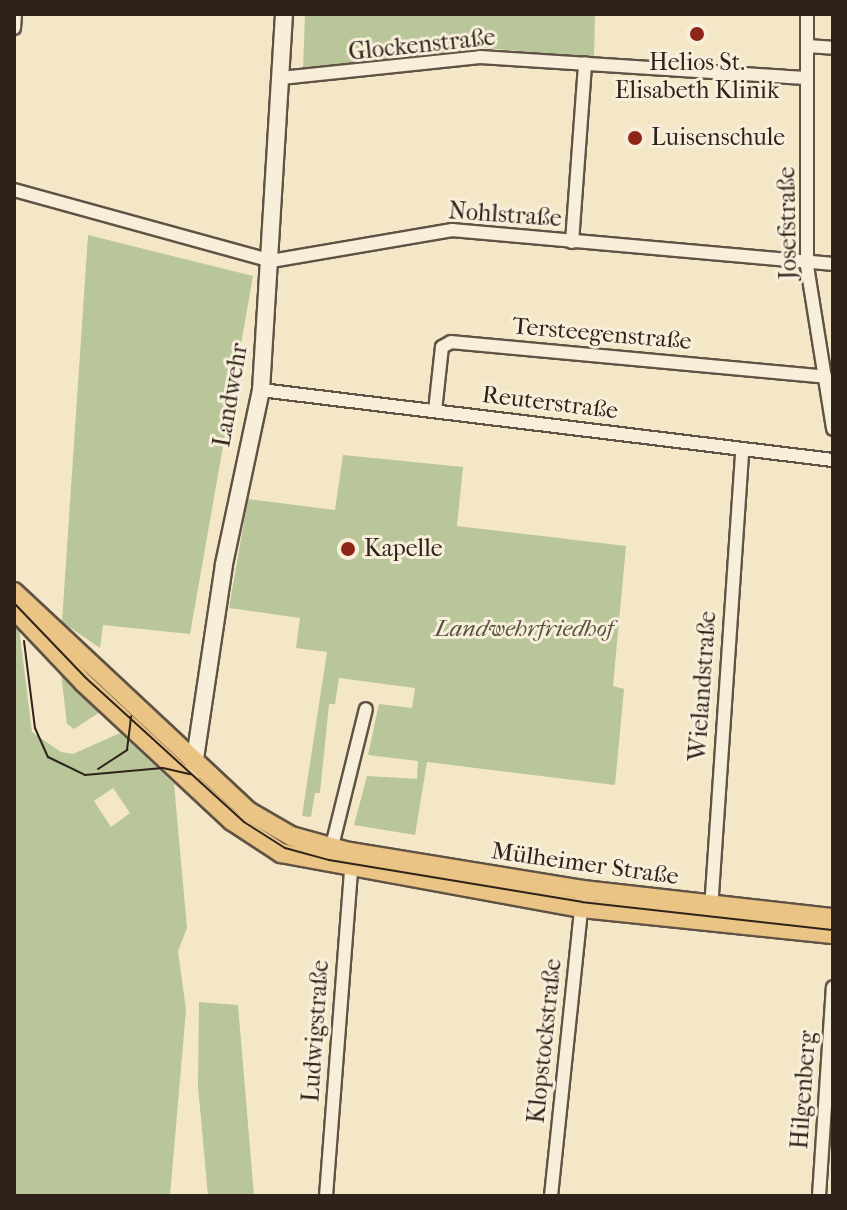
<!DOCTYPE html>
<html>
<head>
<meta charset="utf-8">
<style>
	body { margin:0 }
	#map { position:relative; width:847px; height:1210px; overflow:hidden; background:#f4e7c8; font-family:"IM FELL French Canon",serif }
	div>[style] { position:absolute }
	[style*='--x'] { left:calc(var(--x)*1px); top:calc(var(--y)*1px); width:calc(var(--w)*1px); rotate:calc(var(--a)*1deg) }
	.green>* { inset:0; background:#b8c699 }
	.roads { filter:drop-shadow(2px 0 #605346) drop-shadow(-2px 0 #605346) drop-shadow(0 2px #605346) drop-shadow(0 -2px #605346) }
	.street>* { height:12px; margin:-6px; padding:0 6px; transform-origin:6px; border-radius:6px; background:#f8efdb }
	.secondary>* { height:16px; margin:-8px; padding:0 8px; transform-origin:8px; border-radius:8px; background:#f8efdb }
	.primary>* { height:18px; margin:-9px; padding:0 9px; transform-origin:9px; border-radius:9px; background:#eac484 }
	.tram>* { height:2px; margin:-1px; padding:0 1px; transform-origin:1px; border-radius:1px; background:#2e221a }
	.dots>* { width:22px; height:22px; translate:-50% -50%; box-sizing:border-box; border:4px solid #f8efdb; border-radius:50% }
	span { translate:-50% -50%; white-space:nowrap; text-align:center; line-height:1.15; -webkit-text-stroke:6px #f8efdb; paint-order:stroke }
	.street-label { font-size:24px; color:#2e221a }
	.poi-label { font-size:24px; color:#2e221a }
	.left { translate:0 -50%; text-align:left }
	.park-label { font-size:24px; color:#575340; font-style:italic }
	.frame { position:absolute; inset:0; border:16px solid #2e221a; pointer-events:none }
</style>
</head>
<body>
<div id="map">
	<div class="green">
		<i style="clip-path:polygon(305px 14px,595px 14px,594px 58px,486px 48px,303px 70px)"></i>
		<i style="clip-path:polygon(88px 235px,253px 276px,190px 634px,103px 625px,100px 648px,62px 622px)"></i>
		<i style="clip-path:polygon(343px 455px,463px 467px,457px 526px,626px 546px,613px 686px,624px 689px,615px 785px,427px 762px,415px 835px,354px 825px,367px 776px,417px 779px,418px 761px,368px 755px,379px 704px,412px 708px,415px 688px,339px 678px,335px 704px,329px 704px,320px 793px,315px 793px,311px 817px,302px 816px,327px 652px,296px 648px,300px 618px,229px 608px,248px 499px,335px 510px)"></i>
		<i style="clip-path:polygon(evenodd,14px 624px,19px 628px,32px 732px,61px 752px,73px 754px,120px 733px,174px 784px,187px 928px,178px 951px,186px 1010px,170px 1196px,14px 1196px,14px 624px,113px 788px,130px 813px,111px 827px,94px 801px,113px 788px)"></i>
		<i style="clip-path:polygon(61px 673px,100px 712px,74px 729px,67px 724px)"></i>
		<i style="clip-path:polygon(199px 1002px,238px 1005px,254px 1196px,208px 1196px,198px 1086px)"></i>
	</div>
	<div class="roads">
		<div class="street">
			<i style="--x:807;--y:14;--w:252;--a:90"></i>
			<i style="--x:807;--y:266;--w:165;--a:80.9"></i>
			<i style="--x:14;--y:28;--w:14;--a:-86"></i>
			<i style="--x:807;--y:46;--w:26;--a:4"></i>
			<i style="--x:281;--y:78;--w:200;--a:-6"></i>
			<i style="--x:480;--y:57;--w:327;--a:3.7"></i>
			<i style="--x:14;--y:190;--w:267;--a:15.4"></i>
			<i style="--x:271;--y:261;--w:184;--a:-9.7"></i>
			<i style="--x:452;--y:230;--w:383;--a:5.1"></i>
			<i style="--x:572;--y:242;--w:179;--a:-85.8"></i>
			<i style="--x:261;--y:390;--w:576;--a:6.98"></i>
			<i style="--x:435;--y:411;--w:64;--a:-83.8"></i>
			<i style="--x:442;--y:347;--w:10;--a:-29"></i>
			<i style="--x:451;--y:342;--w:376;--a:5.3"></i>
			<i style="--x:330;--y:854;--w:149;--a:-76.1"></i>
			<i style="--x:711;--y:909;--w:461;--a:-86.1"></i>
			<i style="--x:326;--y:1196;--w:327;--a:-85.6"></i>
			<i style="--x:351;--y:870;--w:11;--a:-131"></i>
			<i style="--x:551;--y:1196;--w:297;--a:-84"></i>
			<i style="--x:819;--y:1196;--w:209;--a:-86.2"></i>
		</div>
		<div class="secondary">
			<i style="--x:193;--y:772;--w:210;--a:-81.5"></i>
			<i style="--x:224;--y:564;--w:178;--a:-78"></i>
			<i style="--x:261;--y:390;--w:377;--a:-86.5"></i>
		</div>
		<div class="primary">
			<i style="--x:14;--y:592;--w:320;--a:43.1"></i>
			<i style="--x:248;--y:811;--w:50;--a:30.2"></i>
			<i style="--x:291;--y:836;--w:56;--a:15.5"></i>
			<i style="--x:345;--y:851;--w:241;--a:9.3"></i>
			<i style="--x:583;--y:890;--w:252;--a:6.4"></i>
			<i style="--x:14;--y:609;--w:102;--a:46.6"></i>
			<i style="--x:84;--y:683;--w:202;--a:43"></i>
			<i style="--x:232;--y:821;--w:59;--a:33.1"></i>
			<i style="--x:281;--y:853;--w:305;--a:10.4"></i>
			<i style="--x:581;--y:908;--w:253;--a:5.9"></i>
		</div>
	</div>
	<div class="tram">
		<i style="--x:14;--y:603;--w:105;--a:46.2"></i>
		<i style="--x:87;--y:679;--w:212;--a:42.3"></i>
		<i style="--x:244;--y:822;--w:49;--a:32.4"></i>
		<i style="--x:285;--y:848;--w:46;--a:15.3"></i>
		<i style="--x:329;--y:860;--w:256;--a:9.4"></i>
		<i style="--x:582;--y:902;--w:253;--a:6.4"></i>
		<i style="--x:24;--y:641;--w:88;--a:82.8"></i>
		<i style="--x:35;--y:728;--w:32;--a:66"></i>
		<i style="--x:48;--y:757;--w:41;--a:25.9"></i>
		<i style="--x:85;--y:775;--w:78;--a:-5.1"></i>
		<i style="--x:163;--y:768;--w:28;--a:13"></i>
		<i style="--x:98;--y:769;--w:35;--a:-33"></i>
		<i style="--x:127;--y:750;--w:34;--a:-83"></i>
	</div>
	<div class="dots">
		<i style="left:697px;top:34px;background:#8f2418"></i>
		<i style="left:635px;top:138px;background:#8f2418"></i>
		<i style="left:348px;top:549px;background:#8f2418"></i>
	</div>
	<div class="street-label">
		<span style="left:422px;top:45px;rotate:-6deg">Glockenstraße</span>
		<span style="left:505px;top:215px;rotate:4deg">Nohlstraße</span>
		<span style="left:788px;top:223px;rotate:-91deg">Josefstraße</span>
		<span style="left:602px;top:334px;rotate:5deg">Tersteegenstraße</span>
		<span style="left:231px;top:395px;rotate:-80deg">Landwehr</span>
		<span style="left:550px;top:403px;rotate:7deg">Reuterstraße</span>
		<span style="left:703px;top:686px;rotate:-86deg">Wielandstraße</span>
		<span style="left:585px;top:864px;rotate:8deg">Mülheimer Straße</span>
		<span style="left:316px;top:1031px;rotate:-86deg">Ludwigstraße</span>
		<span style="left:545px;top:1041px;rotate:-84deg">Klopstockstraße</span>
		<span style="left:804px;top:1090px;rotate:-86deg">Hilgenberg</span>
	</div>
	<div class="poi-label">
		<span style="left:697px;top:77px">Helios St.<br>Elisabeth Klinik</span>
		<span class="left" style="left:651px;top:138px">Luisenschule</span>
		<span class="left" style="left:364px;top:549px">Kapelle</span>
	</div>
	<div class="park-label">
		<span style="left:524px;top:629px">Landwehrfriedhof</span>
	</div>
	<div class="frame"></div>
</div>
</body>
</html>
